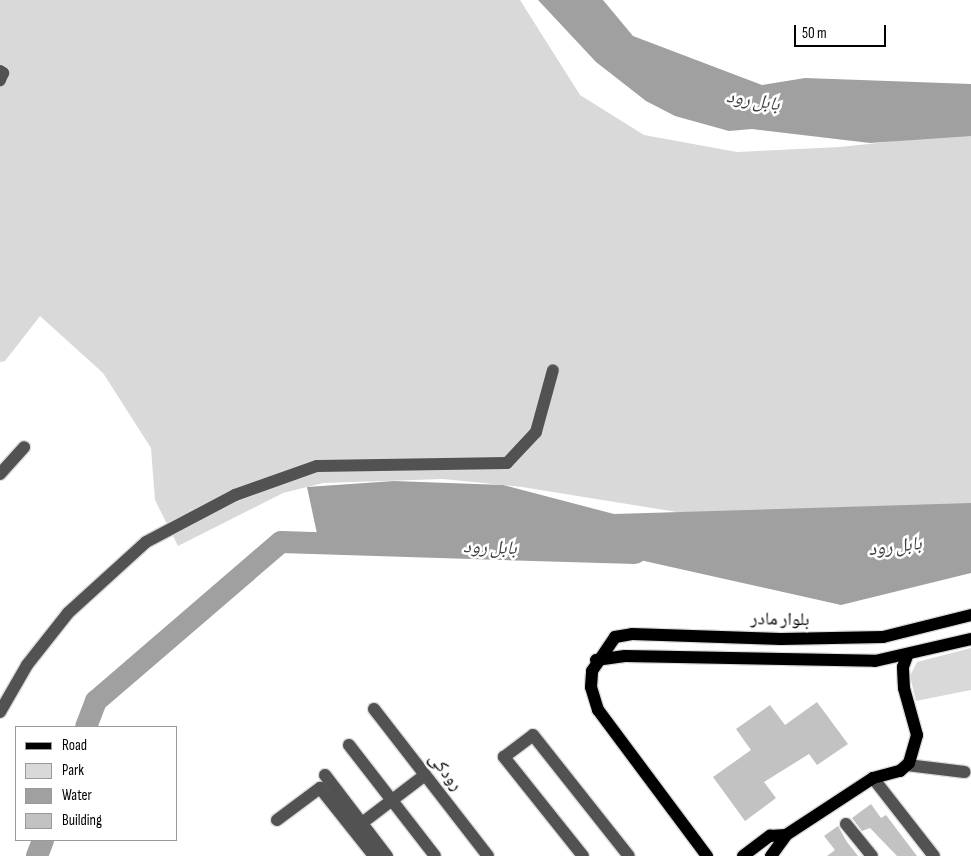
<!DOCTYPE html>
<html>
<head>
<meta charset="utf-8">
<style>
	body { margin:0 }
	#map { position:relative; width:971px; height:856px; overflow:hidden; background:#fff; font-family:"Sofia Sans Condensed","Noto Naskh Arabic",sans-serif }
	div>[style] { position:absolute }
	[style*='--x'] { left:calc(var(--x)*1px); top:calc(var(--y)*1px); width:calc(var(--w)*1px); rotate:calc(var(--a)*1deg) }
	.green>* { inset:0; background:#d9d9d9 }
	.water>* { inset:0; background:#a0a0a0 }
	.river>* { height:22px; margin:-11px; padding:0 11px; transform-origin:11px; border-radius:11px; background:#a0a0a0 }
	.building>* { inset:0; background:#c2c2c2 }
	.roads { filter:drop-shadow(1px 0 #dbdbdb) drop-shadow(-1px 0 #dbdbdb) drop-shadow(0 1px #dbdbdb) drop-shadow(0 -1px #dbdbdb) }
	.minor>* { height:12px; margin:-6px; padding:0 6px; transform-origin:6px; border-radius:6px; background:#525252 }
	.major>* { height:12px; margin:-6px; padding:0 6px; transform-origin:6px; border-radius:6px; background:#000 }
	span { translate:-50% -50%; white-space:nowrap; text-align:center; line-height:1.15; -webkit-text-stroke:5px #fff; paint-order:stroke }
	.street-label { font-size:18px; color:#000 }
	.water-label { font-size:19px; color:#414141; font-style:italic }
	.legend { position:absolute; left:15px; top:726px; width:162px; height:115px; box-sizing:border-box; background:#fff; border:1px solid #999; margin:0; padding:6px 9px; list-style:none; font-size:15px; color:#000 }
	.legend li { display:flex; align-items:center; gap:10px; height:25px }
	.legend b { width:25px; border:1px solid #999 }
	.scale { position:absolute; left:794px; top:25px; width:92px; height:22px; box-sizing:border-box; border:2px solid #000; border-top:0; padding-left:6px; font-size:15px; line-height:18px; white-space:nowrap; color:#000; -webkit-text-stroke:4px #fff; paint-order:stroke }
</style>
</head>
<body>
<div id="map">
	<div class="green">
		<i style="clip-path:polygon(0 0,520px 0,580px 95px,644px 135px,737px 152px,840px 147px,971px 133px,971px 512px,720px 519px,522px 487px,443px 479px,323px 483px,283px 493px,178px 546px,155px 500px,151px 448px,103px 373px,40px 316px,5px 361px,0 362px)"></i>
		<i style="clip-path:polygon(971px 648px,971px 690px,916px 701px,910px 676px,917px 662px)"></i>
	</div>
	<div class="water">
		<i style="clip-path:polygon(538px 0,603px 0,633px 36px,762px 85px,805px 78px,971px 84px,971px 136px,870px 143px,752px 129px,729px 131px,675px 116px,646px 101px,596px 62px)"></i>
		<i style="clip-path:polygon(394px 481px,503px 485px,614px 514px,971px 503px,971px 573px,841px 605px,604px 552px,319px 543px,307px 487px)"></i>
	</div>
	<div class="river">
		<i style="--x:86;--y:727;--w:28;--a:-69"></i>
		<i style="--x:96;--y:701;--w:244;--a:-40.7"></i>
		<i style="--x:281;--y:542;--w:354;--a:1.8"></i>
		<i style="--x:37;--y:856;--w:17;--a:-69"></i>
	</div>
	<div class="building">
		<i style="clip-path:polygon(817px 702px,848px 744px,817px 765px,809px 754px,764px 782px,776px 798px,745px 821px,713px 777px,751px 750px,736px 729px,770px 705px,785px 725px)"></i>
		<i style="clip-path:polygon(871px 804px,881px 818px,886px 815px,917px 856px,897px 856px,870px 828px,862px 831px,852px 818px)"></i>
		<i style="clip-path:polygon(838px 826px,847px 842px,858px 856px,827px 856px,835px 850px,824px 836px)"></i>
	</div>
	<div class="roads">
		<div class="minor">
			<i style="--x:0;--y:71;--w:4;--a:34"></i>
			<i style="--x:3;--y:73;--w:8;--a:113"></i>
			<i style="--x:0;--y:474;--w:36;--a:-48"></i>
			<i style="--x:374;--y:709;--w:186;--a:52.2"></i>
			<i style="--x:0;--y:712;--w:54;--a:-60.1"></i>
			<i style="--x:27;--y:665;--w:66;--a:-51.7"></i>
			<i style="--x:68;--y:613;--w:105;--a:-42.3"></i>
			<i style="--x:146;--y:542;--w:101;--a:-27.8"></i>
			<i style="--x:235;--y:495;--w:87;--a:-19.5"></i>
			<i style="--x:317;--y:466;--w:190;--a:-0.9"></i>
			<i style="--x:507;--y:463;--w:42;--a:-46.9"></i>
			<i style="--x:536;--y:432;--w:64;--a:-74.7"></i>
			<i style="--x:349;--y:745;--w:140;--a:52.2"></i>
			<i style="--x:907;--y:765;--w:58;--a:6.9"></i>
			<i style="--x:325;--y:775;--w:102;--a:52.6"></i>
			<i style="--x:873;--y:778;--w:99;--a:52"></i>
			<i style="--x:277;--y:820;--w:54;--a:-36.7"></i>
			<i style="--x:320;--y:788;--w:87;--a:51.5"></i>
			<i style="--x:362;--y:823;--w:79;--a:-37.3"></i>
			<i style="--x:846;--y:824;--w:41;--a:50.9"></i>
			<i style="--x:583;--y:856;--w:127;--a:-128.6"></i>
			<i style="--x:504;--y:757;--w:36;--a:-37"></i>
			<i style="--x:533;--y:735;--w:154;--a:51.6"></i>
		</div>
		<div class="major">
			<i style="--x:596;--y:660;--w:29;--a:-8"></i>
			<i style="--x:625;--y:656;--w:250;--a:1.1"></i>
			<i style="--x:875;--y:661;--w:98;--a:-12.9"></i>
			<i style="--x:707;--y:856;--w:182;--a:-126.7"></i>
			<i style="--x:598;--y:710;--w:24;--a:-107"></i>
			<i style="--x:591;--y:687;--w:16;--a:-86"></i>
			<i style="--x:592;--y:671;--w:41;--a:-55.9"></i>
			<i style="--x:615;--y:637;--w:17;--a:-10"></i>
			<i style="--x:632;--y:634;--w:149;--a:1.9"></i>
			<i style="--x:781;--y:639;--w:102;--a:-1.1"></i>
			<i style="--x:883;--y:637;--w:91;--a:-14"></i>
			<i style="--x:743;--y:856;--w:34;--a:-37"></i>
			<i style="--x:770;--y:836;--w:16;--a:-4"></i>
			<i style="--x:771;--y:856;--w:26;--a:-54"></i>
			<i style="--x:786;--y:835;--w:104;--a:-33.2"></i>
			<i style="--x:873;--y:778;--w:28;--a:-15"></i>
			<i style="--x:900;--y:771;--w:12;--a:-42"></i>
			<i style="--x:909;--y:763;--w:29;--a:-74"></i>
			<i style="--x:917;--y:735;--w:49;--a:-105.5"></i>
			<i style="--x:904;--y:688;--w:21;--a:-93"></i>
			<i style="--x:903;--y:667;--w:12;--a:-70"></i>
		</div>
	</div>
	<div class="street-label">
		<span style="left:780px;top:620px;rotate:1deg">بلوار مادر</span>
		<span style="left:445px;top:772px;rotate:52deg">رودکی</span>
	</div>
	<div class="water-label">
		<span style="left:753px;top:101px;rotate:9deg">بابل رود</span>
		<span style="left:895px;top:547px;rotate:-7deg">بابل رود</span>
		<span style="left:490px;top:548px;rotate:2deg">بابل رود</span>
	</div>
	<ul class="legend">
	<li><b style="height:6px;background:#000"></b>Road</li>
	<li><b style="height:14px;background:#d9d9d9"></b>Park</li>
	<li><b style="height:14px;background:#a0a0a0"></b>Water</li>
	<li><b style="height:14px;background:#c2c2c2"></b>Building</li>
	</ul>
	<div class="scale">50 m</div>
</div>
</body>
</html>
